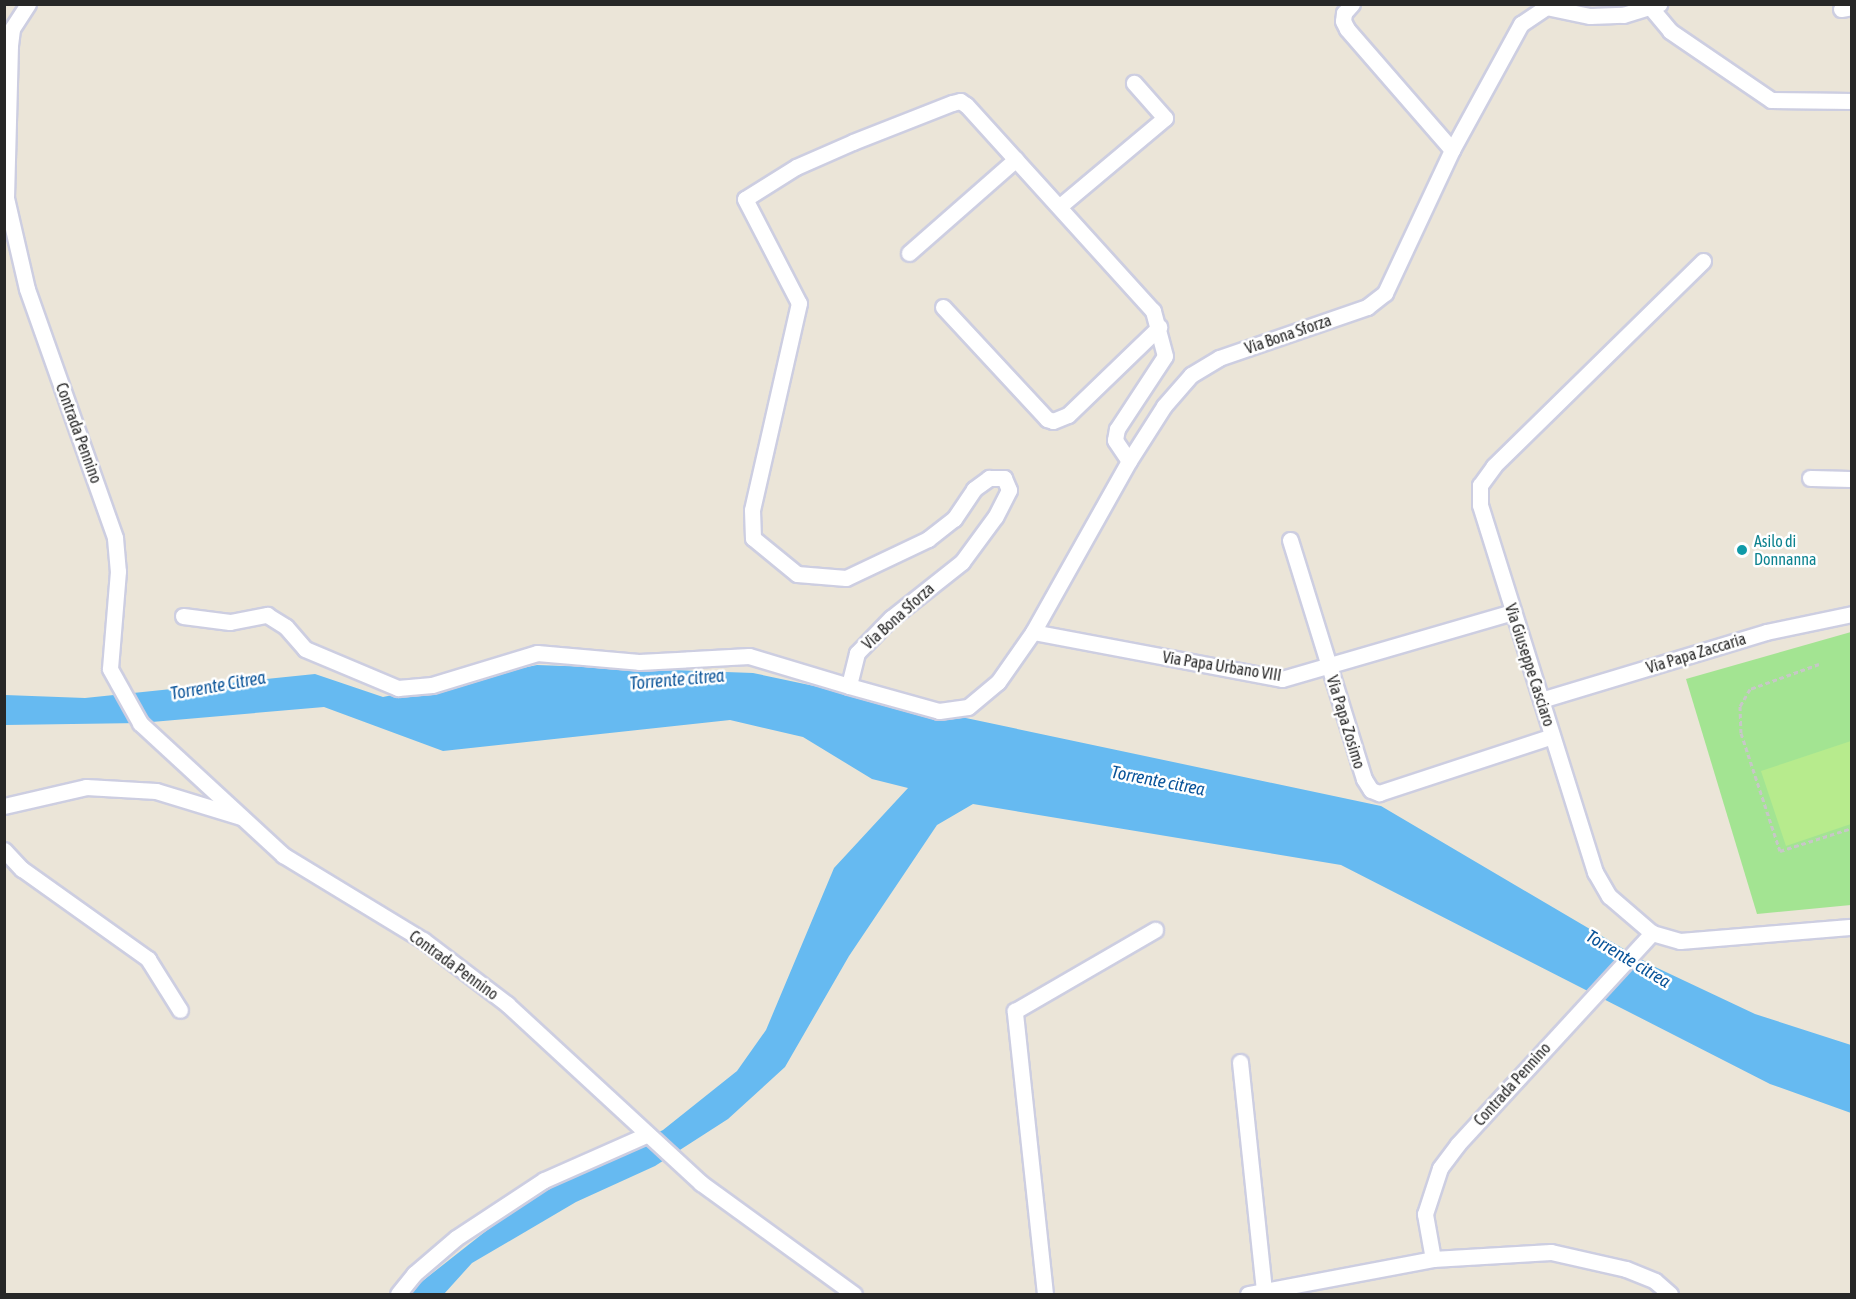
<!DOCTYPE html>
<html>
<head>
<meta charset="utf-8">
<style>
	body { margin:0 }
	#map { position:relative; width:1856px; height:1299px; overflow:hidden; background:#ebe5d8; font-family:"Asap Condensed",sans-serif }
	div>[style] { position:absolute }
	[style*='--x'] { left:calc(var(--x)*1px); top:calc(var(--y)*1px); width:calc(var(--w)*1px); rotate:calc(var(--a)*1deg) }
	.green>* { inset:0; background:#a3e492 }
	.pitch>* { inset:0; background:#b7eb8d }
	.water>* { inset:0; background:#66baf1 }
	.path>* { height:3px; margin-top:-1.5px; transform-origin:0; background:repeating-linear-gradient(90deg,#c7c7c7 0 4.5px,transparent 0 7.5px) }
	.roads { filter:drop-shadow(2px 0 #cdcee1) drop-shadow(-2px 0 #cdcee1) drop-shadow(0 2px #cdcee1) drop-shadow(0 -2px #cdcee1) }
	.street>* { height:15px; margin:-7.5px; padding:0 7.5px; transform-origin:7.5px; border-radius:7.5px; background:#fff }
	.dots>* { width:16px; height:16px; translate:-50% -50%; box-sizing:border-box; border:3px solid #fff; border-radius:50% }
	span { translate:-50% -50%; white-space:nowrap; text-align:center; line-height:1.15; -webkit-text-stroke:5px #fff; paint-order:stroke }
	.street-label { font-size:16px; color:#272727 }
	.culture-label { font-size:16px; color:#0d838f }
	.left { translate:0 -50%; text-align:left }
	.water-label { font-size:18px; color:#0a5499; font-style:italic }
	.frame { position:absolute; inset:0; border:6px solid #272727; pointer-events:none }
</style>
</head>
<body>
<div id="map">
	<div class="green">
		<i style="clip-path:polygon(1851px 632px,1851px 905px,1757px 914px,1686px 679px)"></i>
	</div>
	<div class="pitch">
		<i style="clip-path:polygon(1851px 741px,1851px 824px,1786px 846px,1761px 771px)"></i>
	</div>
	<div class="water">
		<i style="clip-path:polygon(537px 665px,753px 673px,1381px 806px,1651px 965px,1755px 1014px,1851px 1045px,1851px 1113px,1770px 1084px,1341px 865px,973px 804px,937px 825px,849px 956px,785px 1067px,728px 1119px,655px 1166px,576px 1202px,472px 1263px,444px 1294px,406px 1294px,500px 1220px,555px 1184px,663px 1130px,737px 1071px,766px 1030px,834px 868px,908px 788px,872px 779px,803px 737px,730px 720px,443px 751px,324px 707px,140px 723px,5px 725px,5px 695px,85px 698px,315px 674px,383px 697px)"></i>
	</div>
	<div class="path">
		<i style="--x:1819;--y:664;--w:73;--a:160.1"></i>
		<i style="--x:1750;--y:689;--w:20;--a:120"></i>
		<i style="--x:1740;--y:706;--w:27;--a:88"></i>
		<i style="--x:1741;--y:733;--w:124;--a:71.7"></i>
		<i style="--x:1780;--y:851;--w:76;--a:-17.7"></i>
	</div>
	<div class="roads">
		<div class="street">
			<i style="--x:28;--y:4;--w:30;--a:123"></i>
			<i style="--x:12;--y:29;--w:16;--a:97"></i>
			<i style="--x:10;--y:45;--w:153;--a:91.5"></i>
			<i style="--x:6;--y:198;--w:93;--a:77"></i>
			<i style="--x:27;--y:289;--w:264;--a:70.5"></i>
			<i style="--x:115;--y:538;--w:33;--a:85"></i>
			<i style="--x:118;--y:571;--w:98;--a:94.7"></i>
			<i style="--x:110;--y:669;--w:62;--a:60.9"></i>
			<i style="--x:140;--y:723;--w:195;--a:42.7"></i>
			<i style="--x:283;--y:855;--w:164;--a:31.3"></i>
			<i style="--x:423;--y:940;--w:106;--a:37.3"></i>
			<i style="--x:507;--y:1004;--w:264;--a:42.7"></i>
			<i style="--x:701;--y:1183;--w:189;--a:36"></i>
			<i style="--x:1352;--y:4;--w:12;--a:132"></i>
			<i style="--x:1344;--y:13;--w:8;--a:97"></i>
			<i style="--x:1343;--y:21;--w:9;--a:63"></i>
			<i style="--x:1347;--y:29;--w:160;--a:49"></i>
			<i style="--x:1651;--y:8;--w:30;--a:50"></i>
			<i style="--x:1670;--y:31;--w:122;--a:34.3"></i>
			<i style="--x:1771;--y:100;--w:81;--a:0.7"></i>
			<i style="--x:1841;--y:9;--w:11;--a:-10"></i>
			<i style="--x:1060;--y:206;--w:137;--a:-40"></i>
			<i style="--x:1165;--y:118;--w:47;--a:-131.5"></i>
			<i style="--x:909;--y:253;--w:142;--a:-41.3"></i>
			<i style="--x:1703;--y:261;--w:293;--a:135.6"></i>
			<i style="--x:1494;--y:466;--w:24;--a:126"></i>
			<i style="--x:1480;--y:485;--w:20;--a:90"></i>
			<i style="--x:1480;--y:505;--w:385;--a:72.6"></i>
			<i style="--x:1595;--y:872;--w:28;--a:60"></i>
			<i style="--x:1609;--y:896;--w:57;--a:40.7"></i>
			<i style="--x:1652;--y:933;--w:29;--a:16"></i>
			<i style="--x:1680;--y:941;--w:173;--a:-4.7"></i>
			<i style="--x:943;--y:307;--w:153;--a:47.1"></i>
			<i style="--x:1047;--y:419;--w:6;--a:18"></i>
			<i style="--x:1053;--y:421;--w:16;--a:-22"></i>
			<i style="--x:1068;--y:415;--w:127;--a:-44"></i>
			<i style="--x:1129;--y:461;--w:25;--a:-124"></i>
			<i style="--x:1115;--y:440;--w:11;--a:-80"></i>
			<i style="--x:1117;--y:429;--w:87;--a:-56.7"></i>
			<i style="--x:1165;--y:356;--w:47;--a:-104.9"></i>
			<i style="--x:1153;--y:311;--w:278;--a:-132.2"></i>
			<i style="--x:966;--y:105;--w:7;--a:-146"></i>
			<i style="--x:960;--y:101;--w:8;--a:166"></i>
			<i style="--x:952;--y:103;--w:106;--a:158.5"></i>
			<i style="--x:853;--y:142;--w:62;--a:156.3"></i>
			<i style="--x:796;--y:167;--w:60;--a:147.9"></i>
			<i style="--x:745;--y:199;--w:117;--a:62.6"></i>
			<i style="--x:799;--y:303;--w:212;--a:102.8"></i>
			<i style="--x:752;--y:510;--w:28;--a:88"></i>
			<i style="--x:753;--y:538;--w:57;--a:39.3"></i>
			<i style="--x:797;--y:574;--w:49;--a:4.7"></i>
			<i style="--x:846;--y:578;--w:91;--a:-25.4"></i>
			<i style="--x:928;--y:539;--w:33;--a:-38"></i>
			<i style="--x:954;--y:519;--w:36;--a:-56"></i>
			<i style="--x:974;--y:489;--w:19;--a:-36"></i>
			<i style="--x:989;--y:478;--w:15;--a:0"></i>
			<i style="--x:1004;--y:478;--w:13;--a:67"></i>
			<i style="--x:1009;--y:490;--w:30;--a:117"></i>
			<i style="--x:995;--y:517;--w:56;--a:126.3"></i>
			<i style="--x:962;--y:562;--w:90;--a:141.7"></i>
			<i style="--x:891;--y:618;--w:49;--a:134.2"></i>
			<i style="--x:857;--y:653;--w:34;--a:104"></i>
			<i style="--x:849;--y:686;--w:93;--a:15.5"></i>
			<i style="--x:939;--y:711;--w:29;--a:-8"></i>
			<i style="--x:968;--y:707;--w:39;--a:-40"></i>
			<i style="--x:998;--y:682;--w:61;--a:-55"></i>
			<i style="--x:1033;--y:632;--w:196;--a:-60.7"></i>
			<i style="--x:1129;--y:461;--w:65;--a:-57.5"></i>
			<i style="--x:1164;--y:406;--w:41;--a:-48.9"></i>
			<i style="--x:1191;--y:375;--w:33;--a:-31"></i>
			<i style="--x:1219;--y:358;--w:157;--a:-19"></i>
			<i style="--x:1367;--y:307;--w:23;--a:-38"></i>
			<i style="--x:1385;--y:293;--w:158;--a:-64.9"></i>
			<i style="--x:1452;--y:150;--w:144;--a:-61.3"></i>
			<i style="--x:1521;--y:24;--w:30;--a:-34"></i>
			<i style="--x:1546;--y:7;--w:45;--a:11.6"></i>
			<i style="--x:1590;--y:16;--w:33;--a:-2"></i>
			<i style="--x:1623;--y:15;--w:38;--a:-17"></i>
			<i style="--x:1810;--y:478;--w:42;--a:1.4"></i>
			<i style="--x:1290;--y:540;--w:250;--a:72.8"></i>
			<i style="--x:1364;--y:779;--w:13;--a:58"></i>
			<i style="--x:1371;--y:790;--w:9;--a:21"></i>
			<i style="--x:1379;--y:793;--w:182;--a:-18.2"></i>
			<i style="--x:183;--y:616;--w:47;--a:7.3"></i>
			<i style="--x:230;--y:622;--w:38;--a:-11"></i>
			<i style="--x:267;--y:615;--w:22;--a:32"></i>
			<i style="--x:286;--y:627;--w:29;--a:49"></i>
			<i style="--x:305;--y:649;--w:101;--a:22.8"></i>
			<i style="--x:398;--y:688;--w:34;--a:-5"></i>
			<i style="--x:432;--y:685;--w:110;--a:-16.9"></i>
			<i style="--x:537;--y:653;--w:102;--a:5"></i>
			<i style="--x:639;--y:662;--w:110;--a:-3.1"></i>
			<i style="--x:749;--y:656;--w:104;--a:16.7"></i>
			<i style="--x:1033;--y:632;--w:253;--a:10.7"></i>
			<i style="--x:1282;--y:679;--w:241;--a:-16.2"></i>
			<i style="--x:1541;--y:700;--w:235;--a:-16.8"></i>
			<i style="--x:1766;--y:632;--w:88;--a:-11.8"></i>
			<i style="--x:4;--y:806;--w:84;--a:-13"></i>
			<i style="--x:86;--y:787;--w:70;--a:3.3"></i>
			<i style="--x:156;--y:791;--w:89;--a:17"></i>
			<i style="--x:4;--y:850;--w:26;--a:47"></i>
			<i style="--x:22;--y:869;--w:155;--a:35.5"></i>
			<i style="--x:148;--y:959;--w:60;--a:57.9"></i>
			<i style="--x:1240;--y:1062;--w:231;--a:84"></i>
			<i style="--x:1433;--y:1259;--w:46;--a:-100.1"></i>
			<i style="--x:1425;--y:1214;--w:48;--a:-71.9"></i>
			<i style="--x:1440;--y:1168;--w:30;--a:-53"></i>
			<i style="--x:1458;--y:1144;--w:287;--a:-47.4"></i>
			<i style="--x:398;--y:1294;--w:26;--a:-51"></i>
			<i style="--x:414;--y:1274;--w:55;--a:-40.6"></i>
			<i style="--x:456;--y:1238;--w:105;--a:-33.4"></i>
			<i style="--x:544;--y:1180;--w:111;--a:-23.8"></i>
			<i style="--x:1045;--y:1294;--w:285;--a:-96.1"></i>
			<i style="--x:1015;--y:1011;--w:162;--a:-30.1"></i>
			<i style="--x:1248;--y:1294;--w:188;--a:-10.7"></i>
			<i style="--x:1433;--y:1259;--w:118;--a:-3.4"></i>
			<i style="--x:1551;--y:1252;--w:77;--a:12.8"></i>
			<i style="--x:1626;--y:1269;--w:31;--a:22"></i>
			<i style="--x:1655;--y:1281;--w:20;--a:41"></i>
		</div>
	</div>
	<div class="dots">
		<i style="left:1742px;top:550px;background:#0f9aa8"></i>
	</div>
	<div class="street-label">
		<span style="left:1288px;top:334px;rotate:-19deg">Via Bona Sforza</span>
		<span style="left:79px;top:433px;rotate:70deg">Contrada Pennino</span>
		<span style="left:898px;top:616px;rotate:-42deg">Via Bona Sforza</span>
		<span style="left:1696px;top:653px;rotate:-17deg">Via Papa Zaccaria</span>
		<span style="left:1530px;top:665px;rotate:72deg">Via Giuseppe Casciaro</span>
		<span style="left:1222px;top:666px;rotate:9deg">Via Papa Urbano VIII</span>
		<span style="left:1346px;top:722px;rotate:73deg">Via Papa Zosimo</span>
		<span style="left:454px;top:965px;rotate:36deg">Contrada Pennino</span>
		<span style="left:1512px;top:1084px;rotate:-48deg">Contrada Pennino</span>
	</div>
	<div class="culture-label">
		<span class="left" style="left:1754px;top:550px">Asilo di<br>Donnanna</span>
	</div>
	<div class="water-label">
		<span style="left:677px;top:680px;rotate:-5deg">Torrente citrea</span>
		<span style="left:218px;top:686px;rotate:-10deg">Torrente Citrea</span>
		<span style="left:1158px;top:781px;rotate:11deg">Torrente citrea</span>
		<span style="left:1628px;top:959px;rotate:31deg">Torrente citrea</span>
	</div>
	<div class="frame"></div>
</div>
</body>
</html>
